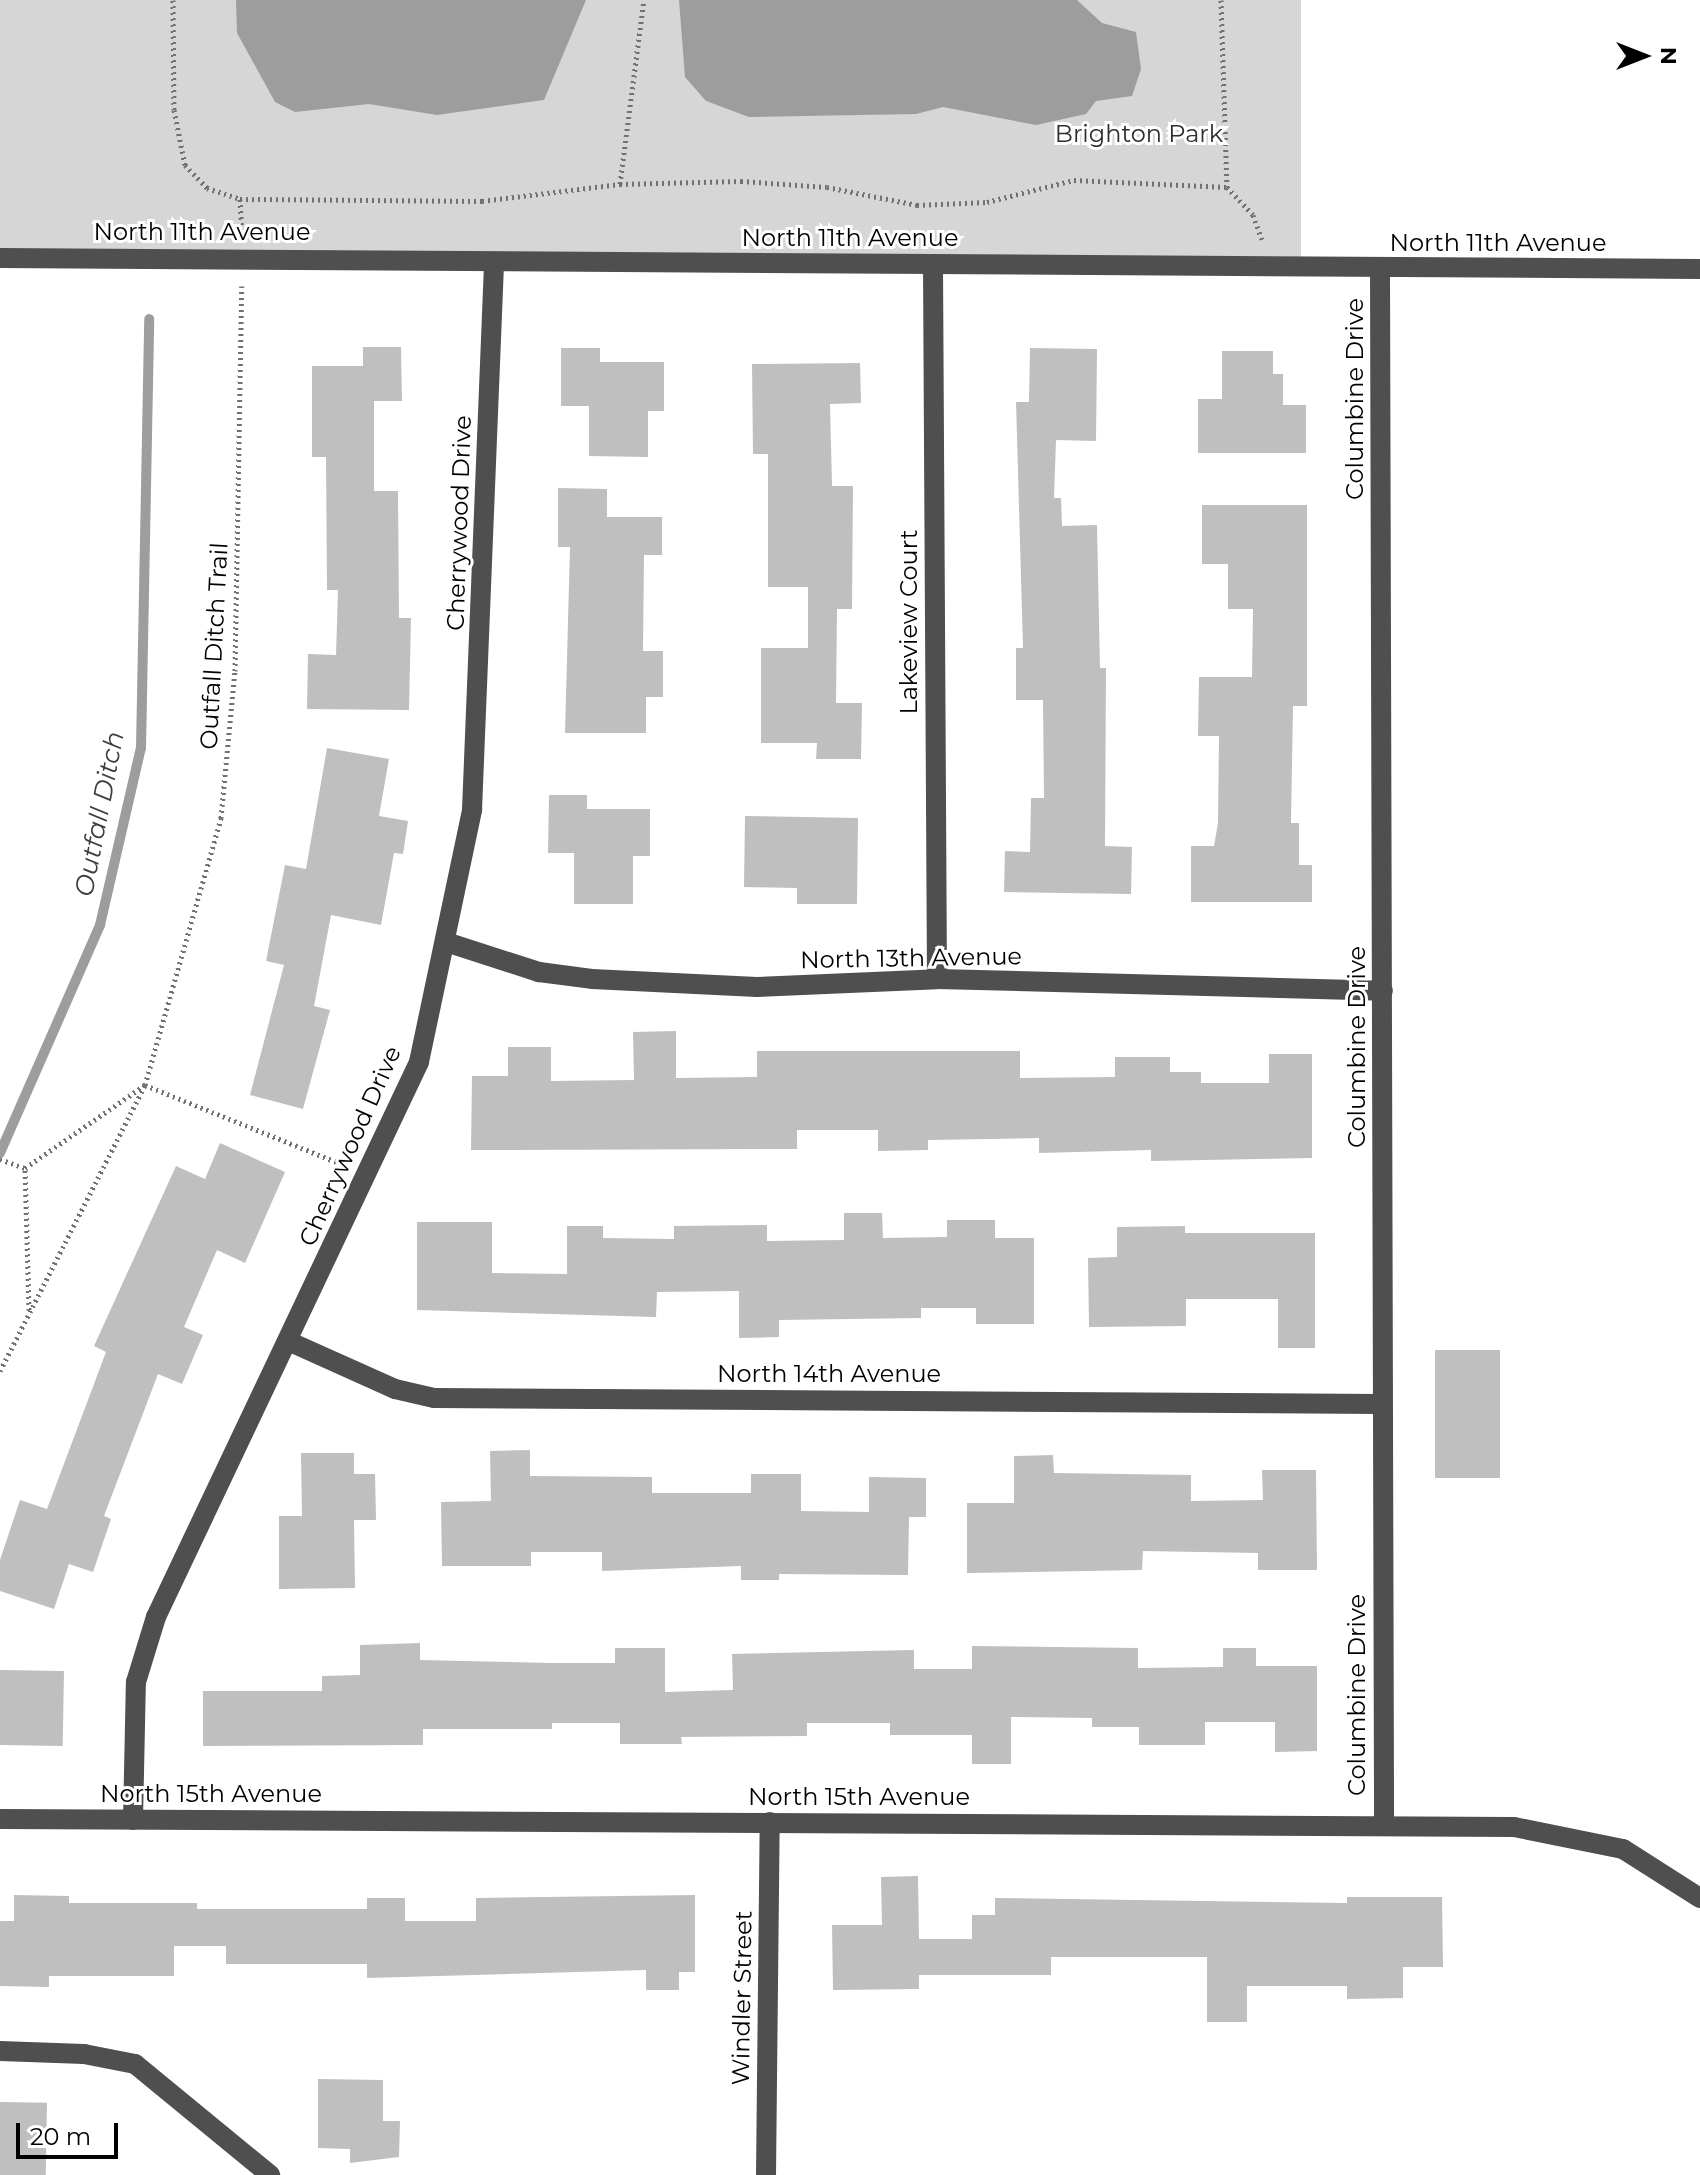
<!DOCTYPE html>
<html>
<head>
<meta charset="utf-8">
<style>
	body { margin:0 }
	#map { position:relative; width:1700px; height:2175px; overflow:hidden; background:#fff; font-family:Montserrat,sans-serif }
	div>[style] { position:absolute }
	[style*='--x'] { left:calc(var(--x)*1px); top:calc(var(--y)*1px); width:calc(var(--w)*1px); rotate:calc(var(--a)*1deg) }
	.green>* { inset:0; background:#d6d6d6; transform-origin:0 0 }
	.water>* { inset:0; background:#9d9d9d }
	.stream>* { height:10px; margin:-5px; padding:0 5px; transform-origin:5px; border-radius:5px; background:#9d9d9d }
	.building>* { inset:0; background:#bfbfbf; transform-origin:0 0 }
	.path>* { height:5px; margin-top:-2.5px; transform-origin:0; background:repeating-linear-gradient(90deg,#717171 0 2px,transparent 0 6px) }
	.minor>* { height:20px; margin:-10px; padding:0 10px; transform-origin:10px; border-radius:10px; background:#4f4f4f }
	span { translate:-50% -50%; white-space:nowrap; text-align:center; line-height:1.15; -webkit-text-stroke:6px #fff; paint-order:stroke }
	.park-label { font-size:24px; color:#2d2d2d }
	.street-label { font-size:24px; color:#000 }
	.water-label { font-size:26px; color:#3e3e3e; font-style:italic }
	.north { position:absolute; left:1604px; top:16px; width:80px; height:80px; -webkit-text-stroke:6px #fff; paint-order:stroke; rotate:90deg; font-size:22px; font-weight:700; line-height:32px; text-align:center; color:#000 }
	.north::after { content:''; display:block; margin:auto; width:28px; height:36px; background:#000; clip-path:polygon(50% 0,100% 100%,50% 72%,0 100%) }
	.scale { position:absolute; left:16px; top:2123px; width:102px; height:36px; box-sizing:border-box; border:4px solid #000; border-top:0; padding-left:10px; font-size:24px; line-height:28px; white-space:nowrap; color:#000; -webkit-text-stroke:6px #fff; paint-order:stroke }
</style>
</head>
<body>
<div id="map">
	<div class="green">
		<i style="left:0;top:0;width:1301px;height:258px"></i>
	</div>
	<div class="water">
		<i style="clip-path:polygon(236px 0,586px 0,544px 100px,437px 115px,369px 104px,295px 112px,275px 102px,237px 33px)"></i>
		<i style="clip-path:polygon(679px 0,1077px 0,1102px 23px,1136px 32px,1141px 69px,1132px 96px,1096px 101px,1086px 114px,1036px 125px,943px 107px,916px 114px,749px 117px,706px 101px,685px 77px)"></i>
	</div>
	<div class="stream">
		<i style="--x:0;--y:1153;--w:249;--a:-66.3"></i>
		<i style="--x:100;--y:925;--w:182;--a:-77"></i>
		<i style="--x:141;--y:748;--w:429;--a:-88.9"></i>
	</div>
	<div class="building">
		<i style="clip-path:polygon(363px 347px,401px 347px,402px 401px,374px 401px,374px 491px,398px 491px,399px 618px,411px 618px,409px 710px,307px 709px,308px 654px,336px 655px,338px 590px,327px 590px,326px 457px,312px 457px,312px 366px,363px 366px)"></i>
		<i style="clip-path:polygon(561px 348px,600px 348px,600px 362px,664px 362px,664px 411px,648px 411px,648px 457px,589px 456px,589px 406px,561px 406px)"></i>
		<i style="clip-path:polygon(1030px 348px,1097px 349px,1096px 441px,1056px 440px,1054px 498px,1061px 498px,1062px 526px,1097px 525px,1100px 668px,1106px 668px,1105px 846px,1132px 847px,1131px 894px,1004px 892px,1005px 851px,1030px 852px,1031px 798px,1044px 798px,1043px 700px,1016px 700px,1016px 648px,1023px 648px,1016px 402px,1029px 402px)"></i>
		<i style="clip-path:polygon(1222px 351px,1273px 351px,1273px 374px,1283px 374px,1283px 405px,1306px 405px,1306px 453px,1198px 453px,1198px 399px,1222px 399px)"></i>
		<i style="clip-path:polygon(860px 363px,861px 403px,830px 404px,832px 486px,853px 486px,852px 609px,837px 609px,836px 703px,862px 703px,861px 759px,816px 759px,817px 743px,761px 743px,761px 648px,808px 648px,808px 587px,768px 587px,768px 454px,753px 454px,752px 364px)"></i>
		<i style="clip-path:polygon(558px 488px,607px 489px,607px 517px,662px 517px,662px 555px,644px 555px,643px 651px,663px 651px,663px 697px,646px 697px,646px 733px,565px 733px,570px 547px,558px 547px)"></i>
		<i style="clip-path:polygon(1202px 505px,1307px 505px,1307px 706px,1293px 706px,1291px 823px,1299px 823px,1299px 865px,1312px 865px,1312px 902px,1191px 902px,1191px 846px,1214px 846px,1218px 823px,1219px 736px,1198px 736px,1199px 677px,1252px 677px,1253px 609px,1228px 609px,1228px 564px,1202px 564px)"></i>
		<i style="clip-path:polygon(327px 748px,389px 759px,379px 816px,408px 821px,403px 854px,394px 853px,381px 925px,331px 915px,314px 1006px,330px 1010px,303px 1109px,250px 1095px,284px 965px,266px 961px,285px 865px,306px 869px)"></i>
		<i style="clip-path:polygon(549px 795px,587px 795px,587px 809px,650px 809px,650px 856px,633px 856px,633px 904px,574px 904px,574px 853px,548px 853px)"></i>
		<i style="clip-path:polygon(745px 816px,858px 818px,857px 904px,797px 904px,797px 888px,744px 887px)"></i>
		<i style="clip-path:polygon(676px 1031px,676px 1078px,757px 1077px,757px 1051px,1020px 1051px,1020px 1078px,1115px 1077px,1115px 1057px,1170px 1057px,1170px 1072px,1201px 1072px,1201px 1083px,1269px 1083px,1269px 1054px,1312px 1054px,1312px 1158px,1151px 1161px,1151px 1150px,1039px 1153px,1039px 1138px,928px 1140px,928px 1150px,878px 1151px,878px 1130px,797px 1130px,797px 1149px,471px 1150px,472px 1076px,508px 1076px,508px 1047px,551px 1047px,551px 1081px,634px 1080px,633px 1032px)"></i>
		<i style="clip-path:polygon(220px 1143px,285px 1172px,245px 1263px,217px 1250px,184px 1327px,203px 1335px,182px 1384px,158px 1374px,104px 1516px,111px 1519px,93px 1572px,69px 1564px,54px 1609px,0 1591px,0 1560px,20px 1500px,47px 1509px,106px 1352px,94px 1346px,176px 1166px,205px 1179px)"></i>
		<i style="clip-path:polygon(844px 1213px,882px 1213px,883px 1238px,947px 1237px,947px 1220px,995px 1220px,995px 1238px,1034px 1238px,1034px 1324px,976px 1324px,976px 1308px,921px 1308px,921px 1318px,779px 1320px,779px 1337px,739px 1338px,739px 1291px,657px 1292px,656px 1317px,417px 1310px,417px 1222px,492px 1222px,492px 1273px,567px 1274px,567px 1226px,603px 1226px,603px 1238px,674px 1239px,674px 1226px,767px 1225px,767px 1241px,844px 1240px)"></i>
		<i style="clip-path:polygon(1185px 1226px,1185px 1233px,1315px 1233px,1315px 1348px,1278px 1348px,1278px 1299px,1186px 1299px,1186px 1326px,1089px 1327px,1088px 1258px,1117px 1257px,1117px 1227px)"></i>
		<i style="left:1435px;top:1350px;width:65px;height:128px"></i>
		<i style="clip-path:polygon(530px 1450px,530px 1476px,652px 1477px,652px 1493px,751px 1493px,751px 1474px,801px 1474px,801px 1511px,869px 1512px,869px 1477px,926px 1478px,926px 1517px,909px 1517px,908px 1575px,779px 1574px,779px 1580px,741px 1580px,741px 1566px,602px 1571px,602px 1552px,531px 1552px,531px 1566px,442px 1566px,441px 1502px,491px 1501px,490px 1451px)"></i>
		<i style="clip-path:polygon(301px 1453px,354px 1453px,354px 1474px,375px 1474px,376px 1520px,354px 1520px,355px 1588px,279px 1589px,279px 1516px,302px 1516px)"></i>
		<i style="clip-path:polygon(1053px 1455px,1054px 1473px,1191px 1475px,1191px 1501px,1263px 1500px,1262px 1470px,1316px 1470px,1317px 1570px,1258px 1570px,1258px 1553px,1143px 1551px,1142px 1570px,967px 1573px,967px 1503px,1014px 1503px,1014px 1456px)"></i>
		<i style="clip-path:polygon(420px 1643px,420px 1660px,553px 1663px,615px 1663px,615px 1648px,665px 1648px,665px 1692px,733px 1690px,732px 1654px,914px 1650px,914px 1669px,972px 1669px,972px 1646px,1138px 1648px,1138px 1668px,1223px 1667px,1223px 1648px,1256px 1648px,1256px 1666px,1317px 1666px,1317px 1751px,1275px 1752px,1275px 1722px,1205px 1722px,1205px 1745px,1139px 1745px,1139px 1727px,1092px 1727px,1092px 1718px,1011px 1717px,1011px 1764px,972px 1764px,972px 1735px,890px 1735px,890px 1723px,807px 1723px,807px 1736px,681px 1737px,682px 1744px,620px 1744px,620px 1723px,552px 1723px,552px 1729px,423px 1729px,423px 1745px,203px 1746px,203px 1691px,322px 1691px,322px 1676px,360px 1675px,360px 1645px)"></i>
		<i style="left:0;top:1670px;width:64px;height:75px;rotate:1deg"></i>
		<i style="clip-path:polygon(918px 1876px,919px 1939px,972px 1939px,972px 1915px,995px 1915px,995px 1898px,1347px 1903px,1347px 1897px,1442px 1897px,1443px 1967px,1403px 1967px,1403px 1998px,1347px 1999px,1347px 1986px,1247px 1986px,1247px 2022px,1207px 2022px,1207px 1957px,1051px 1957px,1051px 1975px,919px 1975px,919px 1989px,833px 1990px,832px 1925px,882px 1925px,881px 1877px)"></i>
		<i style="clip-path:polygon(14px 1895px,69px 1896px,69px 1903px,197px 1903px,197px 1909px,367px 1909px,367px 1898px,405px 1898px,405px 1921px,476px 1921px,476px 1898px,695px 1895px,695px 1972px,679px 1972px,679px 1990px,646px 1990px,646px 1970px,367px 1978px,367px 1964px,226px 1964px,226px 1946px,174px 1946px,174px 1976px,49px 1976px,49px 1987px,0 1986px,0 1921px,14px 1921px)"></i>
		<i style="clip-path:polygon(318px 2079px,383px 2080px,383px 2121px,400px 2121px,399px 2157px,350px 2163px,350px 2149px,318px 2148px)"></i>
		<i style="left:0;top:2102px;width:47px;height:73px;rotate:1deg"></i>
	</div>
	<div class="path">
		<i style="--x:173;--y:0;--w:110;--a:89.5"></i>
		<i style="--x:174;--y:110;--w:56;--a:78.7"></i>
		<i style="--x:185;--y:165;--w:32;--a:46"></i>
		<i style="--x:207;--y:188;--w:35;--a:18"></i>
		<i style="--x:240;--y:199;--w:242;--a:0.5"></i>
		<i style="--x:482;--y:201;--w:139;--a:-7"></i>
		<i style="--x:620;--y:184;--w:121;--a:-1.4"></i>
		<i style="--x:741;--y:181;--w:86;--a:4"></i>
		<i style="--x:827;--y:187;--w:92;--a:11.3"></i>
		<i style="--x:917;--y:205;--w:70;--a:-2.5"></i>
		<i style="--x:987;--y:202;--w:90;--a:-14.2"></i>
		<i style="--x:1074;--y:180;--w:153;--a:2.6"></i>
		<i style="--x:1227;--y:187;--w:38;--a:47"></i>
		<i style="--x:1253;--y:215;--w:29;--a:70"></i>
		<i style="--x:1221;--y:0;--w:187;--a:88.2"></i>
		<i style="--x:620;--y:184;--w:186;--a:-82.6"></i>
		<i style="--x:240;--y:199;--w:33;--a:87"></i>
		<i style="--x:0;--y:1159;--w:27;--a:20"></i>
		<i style="--x:29;--y:1310;--w:142;--a:-91.6"></i>
		<i style="--x:25;--y:1168;--w:146;--a:-34.7"></i>
		<i style="--x:145;--y:1085;--w:214;--a:21.9"></i>
		<i style="--x:0;--y:1371;--w:321;--a:-63.1"></i>
		<i style="--x:145;--y:1085;--w:278;--a:-74.1"></i>
		<i style="--x:221;--y:818;--w:148;--a:-84.6"></i>
		<i style="--x:235;--y:671;--w:385;--a:-89"></i>
	</div>
	<div class="minor">
		<i style="--x:0;--y:258;--w:1700;--a:0.37"></i>
		<i style="--x:933;--y:264;--w:715;--a:89.68"></i>
		<i style="--x:1380;--y:270;--w:1554;--a:89.85"></i>
		<i style="--x:446;--y:942;--w:98;--a:17.9"></i>
		<i style="--x:539;--y:972;--w:53;--a:7.5"></i>
		<i style="--x:592;--y:979;--w:165;--a:2.8"></i>
		<i style="--x:757;--y:987;--w:180;--a:-2.5"></i>
		<i style="--x:937;--y:979;--w:446;--a:1.5"></i>
		<i style="--x:288;--y:1341;--w:117;--a:24.2"></i>
		<i style="--x:395;--y:1389;--w:40;--a:13"></i>
		<i style="--x:434;--y:1398;--w:946;--a:0.36"></i>
		<i style="--x:0;--y:1819;--w:1514;--a:0.3"></i>
		<i style="--x:1514;--y:1827;--w:111;--a:11.4"></i>
		<i style="--x:1623;--y:1849;--w:91;--a:32.5"></i>
		<i style="--x:133;--y:1820;--w:138;--a:-88.8"></i>
		<i style="--x:136;--y:1682;--w:68;--a:-72.9"></i>
		<i style="--x:156;--y:1617;--w:614;--a:-64.64"></i>
		<i style="--x:419;--y:1062;--w:258;--a:-78.1"></i>
		<i style="--x:472;--y:810;--w:546;--a:-87.69"></i>
		<i style="--x:0;--y:2051;--w:84;--a:2"></i>
		<i style="--x:84;--y:2054;--w:52;--a:11.1"></i>
		<i style="--x:135;--y:2064;--w:175;--a:39.4"></i>
		<i style="--x:766;--y:2175;--w:353;--a:-89.4"></i>
	</div>
	<div class="park-label">
		<span style="left:1139px;top:134px">Brighton Park</span>
	</div>
	<div class="street-label">
		<span style="left:202px;top:232px">North 11th Avenue</span>
		<span style="left:850px;top:238px">North 11th Avenue</span>
		<span style="left:1498px;top:243px">North 11th Avenue</span>
		<span style="left:1355px;top:399px;rotate:-90deg">Columbine Drive</span>
		<span style="left:459px;top:523px;rotate:-88deg">Cherrywood Drive</span>
		<span style="left:909px;top:622px;rotate:-90deg">Lakeview Court</span>
		<span style="left:214px;top:646px;rotate:-87deg">Outfall Ditch Trail</span>
		<span style="left:911px;top:958px;rotate:-1deg">North 13th Avenue</span>
		<span style="left:1357px;top:1047px;rotate:-90deg">Columbine Drive</span>
		<span style="left:350px;top:1146px;rotate:-66deg">Cherrywood Drive</span>
		<span style="left:829px;top:1374px">North 14th Avenue</span>
		<span style="left:1357px;top:1695px;rotate:-90deg">Columbine Drive</span>
		<span style="left:211px;top:1794px">North 15th Avenue</span>
		<span style="left:859px;top:1797px">North 15th Avenue</span>
		<span style="left:742px;top:1998px;rotate:-89deg">Windler Street</span>
	</div>
	<div class="water-label">
		<span style="left:100px;top:814px;rotate:-79deg">Outfall Ditch</span>
	</div>
	<div class="north">N</div>
	<div class="scale">20 m</div>
</div>
</body>
</html>
